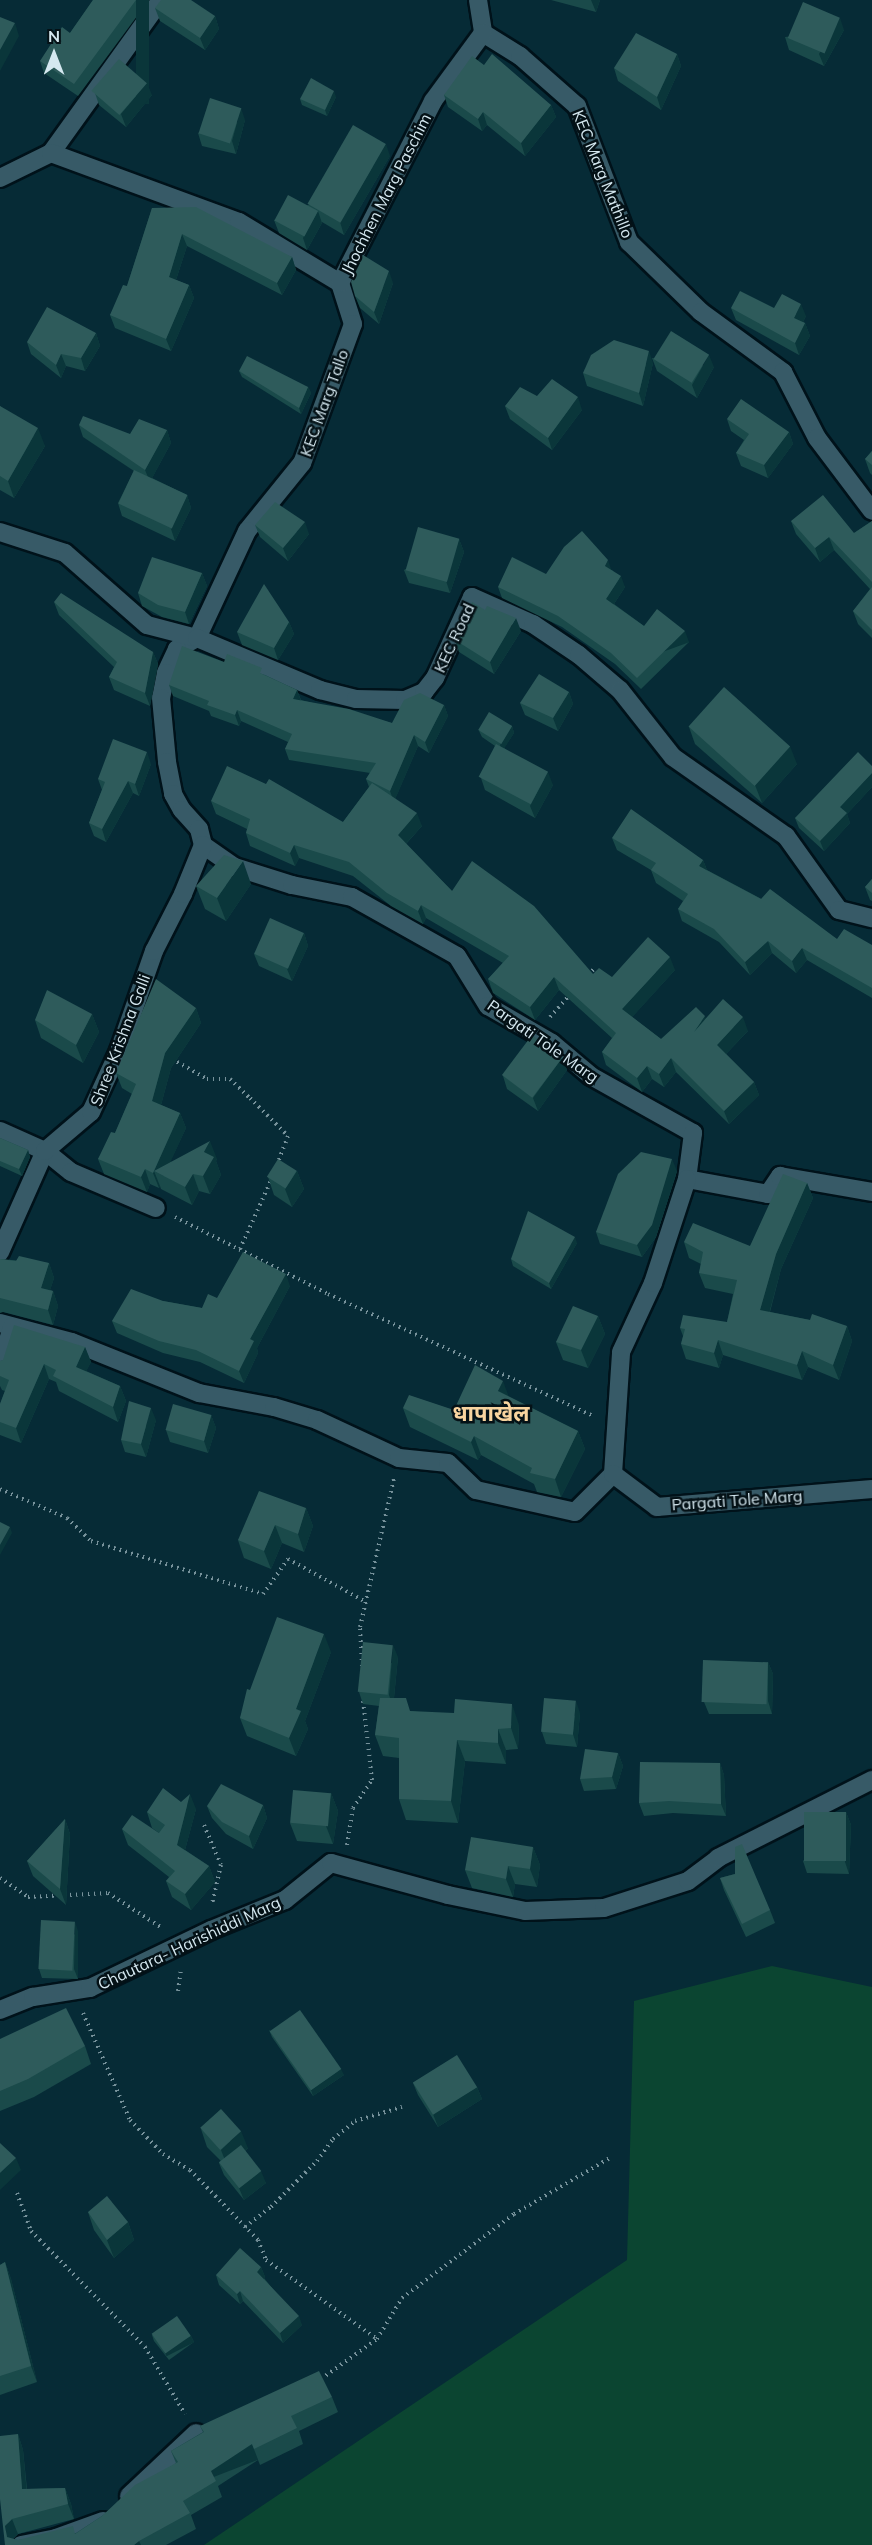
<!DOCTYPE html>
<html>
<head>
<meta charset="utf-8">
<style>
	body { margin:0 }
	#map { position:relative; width:872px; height:2545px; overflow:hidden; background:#062b36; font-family:Mulish,"Noto Sans Devanagari",sans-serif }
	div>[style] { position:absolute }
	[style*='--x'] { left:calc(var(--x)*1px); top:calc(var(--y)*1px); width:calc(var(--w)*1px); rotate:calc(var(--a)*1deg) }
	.green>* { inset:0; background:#0b4531 }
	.path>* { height:4px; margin-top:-2px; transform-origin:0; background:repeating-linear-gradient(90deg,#77929b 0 1.5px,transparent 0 6px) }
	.roads { filter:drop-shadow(2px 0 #00121a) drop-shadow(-2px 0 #00121a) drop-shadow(0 2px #00121a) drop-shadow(0 -2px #00121a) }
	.minor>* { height:18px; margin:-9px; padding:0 9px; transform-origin:9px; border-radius:9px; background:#375a67 }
	.wall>* { inset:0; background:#1a4a4a }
	.shaded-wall>* { inset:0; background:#0a363a; transform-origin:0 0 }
	.building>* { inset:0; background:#2e5b5b; transform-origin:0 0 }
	span { translate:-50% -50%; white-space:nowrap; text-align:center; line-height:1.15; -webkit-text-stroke:5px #041116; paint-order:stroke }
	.street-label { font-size:16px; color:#d5e8f0 }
	.district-label { font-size:22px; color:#f8d49f; font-weight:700 }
	.north { position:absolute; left:24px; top:24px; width:60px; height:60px; -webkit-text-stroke:4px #041116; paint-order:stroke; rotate:0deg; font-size:16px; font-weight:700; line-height:24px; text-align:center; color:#d5e8f0 }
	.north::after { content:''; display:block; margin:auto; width:21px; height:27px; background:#d5e8f0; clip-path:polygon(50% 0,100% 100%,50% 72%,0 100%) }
</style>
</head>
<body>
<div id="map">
	<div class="green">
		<i style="clip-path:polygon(772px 1966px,872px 1987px,872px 2545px,204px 2545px,627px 2260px,634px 2001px)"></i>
	</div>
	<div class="path">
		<i style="--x:588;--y:975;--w:10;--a:-45"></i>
		<i style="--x:550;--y:1017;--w:31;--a:-48"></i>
		<i style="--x:172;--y:1059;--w:40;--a:29.7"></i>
		<i style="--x:207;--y:1079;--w:23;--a:0"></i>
		<i style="--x:230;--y:1079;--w:28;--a:44"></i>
		<i style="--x:250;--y:1098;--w:54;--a:45"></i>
		<i style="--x:288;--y:1136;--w:28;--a:111"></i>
		<i style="--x:175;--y:1217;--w:171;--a:26.7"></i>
		<i style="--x:328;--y:1294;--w:292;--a:24.7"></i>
		<i style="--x:240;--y:1249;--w:78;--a:-65.7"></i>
		<i style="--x:0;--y:1489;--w:73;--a:23.4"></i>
		<i style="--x:67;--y:1518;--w:33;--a:44"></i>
		<i style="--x:91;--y:1541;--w:180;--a:17.1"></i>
		<i style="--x:263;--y:1594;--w:43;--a:-54.5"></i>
		<i style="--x:288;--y:1559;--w:89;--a:28.9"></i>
		<i style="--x:362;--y:1666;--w:39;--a:-93"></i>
		<i style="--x:360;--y:1627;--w:152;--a:-77.1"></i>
		<i style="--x:204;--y:1825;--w:43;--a:67"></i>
		<i style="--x:221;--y:1865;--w:39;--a:103"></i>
		<i style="--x:347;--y:1845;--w:37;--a:-81"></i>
		<i style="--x:353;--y:1808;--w:34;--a:-56"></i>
		<i style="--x:372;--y:1780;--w:81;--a:-96.4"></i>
		<i style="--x:0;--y:1878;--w:34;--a:34"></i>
		<i style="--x:28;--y:1897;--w:80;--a:-2.9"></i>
		<i style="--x:108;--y:1893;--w:64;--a:32.9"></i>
		<i style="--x:178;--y:1991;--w:21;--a:-82"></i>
		<i style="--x:83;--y:2013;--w:117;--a:66.3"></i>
		<i style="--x:130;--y:2120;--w:47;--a:45.9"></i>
		<i style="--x:163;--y:2154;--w:31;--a:31"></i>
		<i style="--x:190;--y:2170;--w:98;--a:45.8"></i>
		<i style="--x:258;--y:2240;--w:22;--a:68"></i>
		<i style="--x:266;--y:2260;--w:136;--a:35.4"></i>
		<i style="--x:17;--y:2193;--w:40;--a:69.8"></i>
		<i style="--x:31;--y:2231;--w:163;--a:45.5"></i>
		<i style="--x:145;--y:2347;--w:78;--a:59.2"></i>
		<i style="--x:245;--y:2227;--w:33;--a:-38"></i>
		<i style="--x:271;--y:2207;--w:65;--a:-45"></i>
		<i style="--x:317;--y:2161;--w:27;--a:-54"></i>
		<i style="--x:333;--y:2139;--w:28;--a:-39"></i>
		<i style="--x:355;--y:2121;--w:49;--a:-16.6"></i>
		<i style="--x:321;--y:2379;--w:69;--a:-35.5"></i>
		<i style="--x:377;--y:2339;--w:48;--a:-58.6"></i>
		<i style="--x:402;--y:2298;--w:140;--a:-36.9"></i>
		<i style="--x:514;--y:2214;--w:111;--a:-30.3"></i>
	</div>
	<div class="roads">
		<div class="minor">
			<i style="--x:478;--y:0;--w:33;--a:81"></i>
			<i style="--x:483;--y:33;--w:44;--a:31.9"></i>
			<i style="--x:520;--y:56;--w:76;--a:41.3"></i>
			<i style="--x:577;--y:106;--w:146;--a:69.1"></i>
			<i style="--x:629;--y:242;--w:100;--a:44.2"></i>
			<i style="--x:701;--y:312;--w:102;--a:36.2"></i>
			<i style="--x:783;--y:372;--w:74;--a:62.7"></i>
			<i style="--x:817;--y:438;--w:91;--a:53"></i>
			<i style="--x:51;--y:153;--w:188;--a:-54.3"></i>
			<i style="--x:0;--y:178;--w:57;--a:-26.1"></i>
			<i style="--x:51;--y:153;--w:200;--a:20.2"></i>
			<i style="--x:239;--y:222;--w:118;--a:31.1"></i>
			<i style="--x:340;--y:283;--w:43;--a:72.4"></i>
			<i style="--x:353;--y:324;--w:148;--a:110.1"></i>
			<i style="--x:302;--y:463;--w:87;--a:129"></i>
			<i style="--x:247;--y:531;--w:118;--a:115"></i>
			<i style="--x:197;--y:638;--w:23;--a:151"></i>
			<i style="--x:177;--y:649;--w:26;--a:115"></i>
			<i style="--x:166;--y:673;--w:25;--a:101"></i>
			<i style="--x:161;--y:698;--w:64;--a:84.6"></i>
			<i style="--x:167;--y:762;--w:33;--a:79"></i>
			<i style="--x:173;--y:794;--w:18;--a:61"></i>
			<i style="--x:182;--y:810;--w:25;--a:48"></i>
			<i style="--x:199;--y:829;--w:16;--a:76"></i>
			<i style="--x:203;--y:845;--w:39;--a:35"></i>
			<i style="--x:235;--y:867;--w:60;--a:17.5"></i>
			<i style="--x:292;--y:885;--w:61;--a:11.3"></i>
			<i style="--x:352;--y:897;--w:120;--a:29.3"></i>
			<i style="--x:457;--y:956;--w:59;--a:58.2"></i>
			<i style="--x:488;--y:1006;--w:74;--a:30"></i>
			<i style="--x:552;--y:1043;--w:51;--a:40.2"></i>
			<i style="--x:591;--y:1076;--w:117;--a:29.2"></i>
			<i style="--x:693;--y:1133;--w:46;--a:97.4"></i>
			<i style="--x:687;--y:1179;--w:82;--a:10.5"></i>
			<i style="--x:768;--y:1194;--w:22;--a:-56"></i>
			<i style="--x:780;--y:1176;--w:93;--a:9.9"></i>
			<i style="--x:340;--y:283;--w:204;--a:-62.9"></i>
			<i style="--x:433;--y:101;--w:84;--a:-53.7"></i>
			<i style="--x:0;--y:532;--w:68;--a:17.9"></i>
			<i style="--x:65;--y:553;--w:109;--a:41.3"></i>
			<i style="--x:147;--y:625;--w:52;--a:14.6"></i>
			<i style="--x:197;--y:638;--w:134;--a:22.9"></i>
			<i style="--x:320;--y:690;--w:37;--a:14"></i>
			<i style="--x:356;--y:699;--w:49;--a:1.2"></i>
			<i style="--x:405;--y:700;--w:21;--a:-23"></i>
			<i style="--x:424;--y:692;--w:18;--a:-52"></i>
			<i style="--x:435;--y:678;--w:89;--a:-65.4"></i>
			<i style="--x:472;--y:597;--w:67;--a:23.9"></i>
			<i style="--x:533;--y:624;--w:55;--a:34"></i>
			<i style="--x:579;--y:655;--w:54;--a:40.5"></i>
			<i style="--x:620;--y:690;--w:85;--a:51.7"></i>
			<i style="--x:673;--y:757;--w:138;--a:35"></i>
			<i style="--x:786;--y:836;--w:91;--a:54.4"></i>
			<i style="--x:839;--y:910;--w:34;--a:14"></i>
			<i style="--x:0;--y:1131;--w:49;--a:24"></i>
			<i style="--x:45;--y:1151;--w:33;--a:39"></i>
			<i style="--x:71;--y:1172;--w:92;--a:23"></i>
			<i style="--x:0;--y:1252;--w:111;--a:-66"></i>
			<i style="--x:45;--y:1151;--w:60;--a:-40.3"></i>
			<i style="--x:91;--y:1112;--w:67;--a:-65.3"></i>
			<i style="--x:119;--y:1051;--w:106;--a:-70.7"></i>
			<i style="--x:154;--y:951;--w:64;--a:-63"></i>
			<i style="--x:183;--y:894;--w:53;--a:-67.8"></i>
			<i style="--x:0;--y:1323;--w:74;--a:14.8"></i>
			<i style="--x:72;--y:1342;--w:137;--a:21.9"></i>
			<i style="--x:199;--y:1393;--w:76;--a:10.6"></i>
			<i style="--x:274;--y:1407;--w:45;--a:16.8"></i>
			<i style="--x:317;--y:1420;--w:90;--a:24.9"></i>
			<i style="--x:399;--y:1458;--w:49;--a:5.8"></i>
			<i style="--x:448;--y:1463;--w:39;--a:44"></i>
			<i style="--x:476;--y:1490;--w:101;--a:12.5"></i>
			<i style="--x:575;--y:1512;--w:54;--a:-45"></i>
			<i style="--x:613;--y:1474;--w:122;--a:-86.2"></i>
			<i style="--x:621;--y:1352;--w:76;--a:-65.1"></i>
			<i style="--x:653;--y:1283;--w:109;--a:-71.9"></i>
			<i style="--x:0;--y:1367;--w:42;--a:-73.3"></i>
			<i style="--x:613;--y:1474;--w:55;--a:36.9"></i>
			<i style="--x:657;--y:1507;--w:216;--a:-4.8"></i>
			<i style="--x:0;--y:2010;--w:35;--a:-22"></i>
			<i style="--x:33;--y:1997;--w:58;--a:-9"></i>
			<i style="--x:90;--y:1988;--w:134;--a:-25.6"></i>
			<i style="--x:211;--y:1930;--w:80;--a:-22.1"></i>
			<i style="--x:285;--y:1900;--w:59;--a:-38.8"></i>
			<i style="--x:331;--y:1863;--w:121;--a:15.3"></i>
			<i style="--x:448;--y:1895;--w:79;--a:11.7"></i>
			<i style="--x:525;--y:1911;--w:79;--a:-2.2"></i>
			<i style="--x:604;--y:1908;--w:88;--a:-17.8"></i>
			<i style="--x:688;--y:1881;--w:38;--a:-37"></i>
			<i style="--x:718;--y:1858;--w:173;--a:-26.9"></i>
			<i style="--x:129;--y:2496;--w:92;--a:-43.2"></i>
			<i style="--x:21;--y:2545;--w:36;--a:-11"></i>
			<i style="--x:56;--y:2538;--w:50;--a:-19.9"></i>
		</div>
	</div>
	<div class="wall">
		<i style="clip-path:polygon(93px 0,149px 0,78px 96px,44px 73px,40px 61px,70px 33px)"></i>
		<i style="clip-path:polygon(551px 0,600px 0,596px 12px)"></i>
		<i style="clip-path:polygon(155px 8px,215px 16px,219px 29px,205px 50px,160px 21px)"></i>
		<i style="clip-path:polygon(844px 30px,824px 66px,789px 50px,785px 37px)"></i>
		<i style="clip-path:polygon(677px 54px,681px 66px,661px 110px,618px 81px,614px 68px)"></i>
		<i style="clip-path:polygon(484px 65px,551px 105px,556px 117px,525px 156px,487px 125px,482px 131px,448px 107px,444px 95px)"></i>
		<i style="clip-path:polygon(95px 93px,152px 95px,126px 127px,99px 105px)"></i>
		<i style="clip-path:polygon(336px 97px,327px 116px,302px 105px,300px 99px)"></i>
		<i style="clip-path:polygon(245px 120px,236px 154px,202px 146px,198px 133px)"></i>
		<i style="clip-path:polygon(390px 156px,344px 235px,322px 222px,322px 223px,307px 250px,279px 233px,274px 220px,308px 205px)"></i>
		<i style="clip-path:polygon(152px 208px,292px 257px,296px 270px,282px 295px,187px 246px,176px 280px,189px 285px,194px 298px,171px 351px,115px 328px,110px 315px,127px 286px)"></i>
		<i style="clip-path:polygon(393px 283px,379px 324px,360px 308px,355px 296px)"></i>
		<i style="clip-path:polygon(731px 308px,774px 308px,806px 316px,803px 322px,805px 323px,810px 336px,799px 355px,736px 320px)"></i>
		<i style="clip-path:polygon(96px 333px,100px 346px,85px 371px,66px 366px,61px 378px,31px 354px,27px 342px)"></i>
		<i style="clip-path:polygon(652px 358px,714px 367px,697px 398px,657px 371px)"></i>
		<i style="clip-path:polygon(653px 363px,643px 406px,587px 386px,583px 373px)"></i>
		<i style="clip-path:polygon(239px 371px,308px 387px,311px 393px,301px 414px,242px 377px)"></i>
		<i style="clip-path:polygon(537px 396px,582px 410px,552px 450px,510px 419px,505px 406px)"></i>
		<i style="clip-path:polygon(0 406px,45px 446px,14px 498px,0 490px)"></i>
		<i style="clip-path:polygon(727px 419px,789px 432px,793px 444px,768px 478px,741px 466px,736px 453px,744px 440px,731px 431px)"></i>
		<i style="clip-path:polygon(79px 425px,130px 434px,167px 430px,171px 443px,152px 478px,187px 495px,191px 508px,175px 541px,122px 516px,118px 503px,134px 471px,83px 437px)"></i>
		<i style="clip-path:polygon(872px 451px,872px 475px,870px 473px,865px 459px)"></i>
		<i style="clip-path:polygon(791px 521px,854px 533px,872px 521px,872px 638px,858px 624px,853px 611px,870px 589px,834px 550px,820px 562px,796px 534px)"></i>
		<i style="clip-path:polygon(255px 525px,309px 534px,288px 561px,260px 537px)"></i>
		<i style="clip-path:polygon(459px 539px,464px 552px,450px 593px,409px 583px,404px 570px)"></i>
		<i style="clip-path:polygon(612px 570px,625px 587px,614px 604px,644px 626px,689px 642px,641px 689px,615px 664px,562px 627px,502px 598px,498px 587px,546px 574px)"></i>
		<i style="clip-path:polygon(202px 573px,207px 586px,189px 624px,162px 617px,142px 606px,138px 593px)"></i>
		<i style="clip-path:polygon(54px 602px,153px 652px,158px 664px,150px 706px,114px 690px,109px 677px,114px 667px,59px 615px)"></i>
		<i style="clip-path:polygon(289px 622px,294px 634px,278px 660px,242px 645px,237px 632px)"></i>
		<i style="clip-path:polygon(521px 631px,494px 674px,459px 652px,455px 640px)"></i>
		<i style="clip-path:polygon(224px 662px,265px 675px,297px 690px,301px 700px,392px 723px,444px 705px,448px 716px,429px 753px,418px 746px,395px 799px,422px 826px,406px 844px,452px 891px,593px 974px,612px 977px,675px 970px,632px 1017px,661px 1039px,706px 1019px,748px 1031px,726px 1054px,754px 1082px,759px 1095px,729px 1124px,676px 1072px,664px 1087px,652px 1079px,642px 1092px,606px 1065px,602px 1052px,612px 1038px,559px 990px,535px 1020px,493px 993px,488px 979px,503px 963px,426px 918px,423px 924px,391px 906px,353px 876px,299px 858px,295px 866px,250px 846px,246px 833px,247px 829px,216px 814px,211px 801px,343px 822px,369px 787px,366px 779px,370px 773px,289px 760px,285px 749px,288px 742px,241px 721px,239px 726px,211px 716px,209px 711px,173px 696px,169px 685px)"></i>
		<i style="clip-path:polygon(569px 692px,573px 704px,558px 731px,525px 715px,520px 703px)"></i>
		<i style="clip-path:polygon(512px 726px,514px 733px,504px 748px,553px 785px,535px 818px,485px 790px,481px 778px,495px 746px,482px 737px,479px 731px)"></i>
		<i style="clip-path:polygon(689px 727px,797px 764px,762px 803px,695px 744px)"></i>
		<i style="clip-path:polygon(151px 764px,139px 796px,133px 793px,106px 842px,94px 836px,89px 823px,102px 790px,98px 779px)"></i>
		<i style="clip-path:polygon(872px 766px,872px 787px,847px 814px,850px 823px,824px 851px,799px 828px,795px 818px)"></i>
		<i style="clip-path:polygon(612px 838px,703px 860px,707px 870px,837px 939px,872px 945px,872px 998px,807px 960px,796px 973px,772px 953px,750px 975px,719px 942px,682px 921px,678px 909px,683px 901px,656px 883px,651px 870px,617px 850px)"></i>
		<i style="clip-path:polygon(872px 879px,872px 901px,870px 900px,865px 887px)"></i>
		<i style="clip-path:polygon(251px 884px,226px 921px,205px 909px,196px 886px)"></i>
		<i style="clip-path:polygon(304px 933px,308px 946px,292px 981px,259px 966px,254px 954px)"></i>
		<i style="clip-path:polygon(196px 1008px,201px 1023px,171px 1068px,161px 1105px,180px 1113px,186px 1128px,170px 1162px,217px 1159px,216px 1161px,221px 1175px,210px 1194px,199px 1191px,192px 1205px,161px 1189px,160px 1186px,159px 1188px,150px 1184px,147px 1192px,104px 1174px,98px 1159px,115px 1133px,132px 1094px,122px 1088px,116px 1073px)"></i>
		<i style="clip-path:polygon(92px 1014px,99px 1032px,83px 1063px,41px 1038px,35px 1020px)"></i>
		<i style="clip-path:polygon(562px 1058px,567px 1070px,538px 1111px,507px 1089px,503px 1076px)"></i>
		<i style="clip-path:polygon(0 1138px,28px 1150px,30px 1157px,22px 1176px,0 1166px)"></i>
		<i style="clip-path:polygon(297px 1171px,304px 1189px,292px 1207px,274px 1195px,268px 1177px)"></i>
		<i style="clip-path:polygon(677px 1171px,656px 1237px,642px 1257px,600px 1244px,596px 1232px)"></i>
		<i style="clip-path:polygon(807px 1183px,813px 1198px,781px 1269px,770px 1312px,810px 1320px,847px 1326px,852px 1341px,839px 1380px,808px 1367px,802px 1380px,723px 1355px,719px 1368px,686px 1359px,681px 1344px,683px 1336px,680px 1328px,727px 1322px,733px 1294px,705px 1288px,699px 1273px,701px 1264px,689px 1258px,684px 1242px,750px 1246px)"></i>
		<i style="clip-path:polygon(577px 1243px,551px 1289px,513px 1266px,511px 1259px)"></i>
		<i style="clip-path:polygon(0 1259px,49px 1263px,54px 1278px,50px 1290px,53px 1291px,58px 1306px,53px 1325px,3px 1312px,0 1313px)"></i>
		<i style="clip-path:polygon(290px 1286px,257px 1348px,258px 1353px,244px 1383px,200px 1362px,163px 1353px,117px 1333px,112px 1321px,163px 1301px,202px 1308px,217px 1298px)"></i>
		<i style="clip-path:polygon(598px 1316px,605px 1334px,588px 1368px,563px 1360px,556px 1342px)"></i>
		<i style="clip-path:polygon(85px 1347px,91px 1362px,86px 1371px,120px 1386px,126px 1401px,118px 1422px,59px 1391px,56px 1382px,49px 1379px,21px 1443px,0 1435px,0 1404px,5px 1391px,2px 1390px,0 1386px,0 1361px)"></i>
		<i style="clip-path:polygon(509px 1397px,578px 1431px,585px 1449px,561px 1497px,537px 1492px,534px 1484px,481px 1455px,478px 1460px,410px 1427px,403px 1408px,454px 1410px)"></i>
		<i style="clip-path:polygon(211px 1415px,216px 1428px,208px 1453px,170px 1442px,166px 1430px)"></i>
		<i style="clip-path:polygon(156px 1420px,146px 1457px,125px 1452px,121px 1440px)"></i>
		<i style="clip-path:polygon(306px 1508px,313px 1526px,304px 1552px,282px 1543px,271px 1569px,244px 1558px,238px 1540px)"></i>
		<i style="clip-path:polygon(331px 1652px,305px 1721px,308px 1729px,296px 1756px,247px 1736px,240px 1718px,250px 1690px)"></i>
		<i style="clip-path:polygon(398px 1657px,394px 1698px,410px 1711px,519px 1725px,518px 1749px,506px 1750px,506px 1764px,465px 1761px,458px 1823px,406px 1820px,399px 1799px,399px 1758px,383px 1756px,375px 1735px,379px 1706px,363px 1704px,359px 1692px)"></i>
		<i style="clip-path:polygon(768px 1662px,773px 1674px,772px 1714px,709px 1714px,704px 1702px)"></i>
		<i style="clip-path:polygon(580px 1713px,577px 1747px,546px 1744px,542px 1732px)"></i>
		<i style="clip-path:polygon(618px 1753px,623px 1766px,616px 1789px,584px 1791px,580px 1779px)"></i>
		<i style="clip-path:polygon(720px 1763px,724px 1775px,726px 1816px,673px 1813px,644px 1816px,639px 1803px)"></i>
		<i style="clip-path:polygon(331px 1793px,338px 1811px,333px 1844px,297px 1841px,290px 1823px)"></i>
		<i style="clip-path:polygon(181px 1802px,196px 1809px,185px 1850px,209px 1866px,215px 1882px,191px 1910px,172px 1897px,166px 1881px,169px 1877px,128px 1845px,122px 1829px,159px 1833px,152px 1828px,147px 1812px)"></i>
		<i style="clip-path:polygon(263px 1805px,267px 1818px,253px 1849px,226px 1834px,212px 1818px,207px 1806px)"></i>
		<i style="clip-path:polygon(846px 1812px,851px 1825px,849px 1874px,807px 1873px,803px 1861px)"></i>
		<i style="clip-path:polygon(65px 1819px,70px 1834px,66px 1905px,33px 1876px,27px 1861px)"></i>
		<i style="clip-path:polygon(533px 1847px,540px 1865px,537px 1887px,515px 1884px,513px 1897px,472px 1888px,465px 1870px)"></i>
		<i style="clip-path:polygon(735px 1874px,770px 1910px,775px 1923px,746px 1937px,724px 1890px,720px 1878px)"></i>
		<i style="clip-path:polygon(78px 1931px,78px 1979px,42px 1978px,39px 1969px)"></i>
		<i style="clip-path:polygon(269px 2030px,344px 2075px,313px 2096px,272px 2037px)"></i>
		<i style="clip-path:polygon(0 2039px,85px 2046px,91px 2064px,34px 2097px,0 2111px)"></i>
		<i style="clip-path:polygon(413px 2083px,477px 2087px,482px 2099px,438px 2127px,418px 2095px)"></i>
		<i style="clip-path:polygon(201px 2129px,248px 2148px,245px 2151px,266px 2183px,244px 2200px,224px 2175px,219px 2163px,221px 2161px,207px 2147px)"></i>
		<i style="clip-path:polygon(88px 2212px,128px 2222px,134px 2240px,114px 2258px,94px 2230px)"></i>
		<i style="clip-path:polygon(5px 2262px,11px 2279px,37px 2382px,0 2395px,0 2265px)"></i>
		<i style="clip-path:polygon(261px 2267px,265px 2277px,264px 2278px,302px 2325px,283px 2343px,243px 2301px,240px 2304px,219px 2285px,216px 2275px)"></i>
		<i style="clip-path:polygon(152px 2335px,191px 2336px,194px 2342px,169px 2360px,154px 2341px)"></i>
		<i style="clip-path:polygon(332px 2397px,338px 2412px,299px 2431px,303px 2444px,260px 2465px,258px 2460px,218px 2486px,222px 2497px,191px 2515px,196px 2529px,166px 2545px,5px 2545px,18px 2434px,23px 2450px,27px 2489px,65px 2488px,71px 2504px,74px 2519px,18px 2534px,13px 2539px,18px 2540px,76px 2533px,102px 2516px,176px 2463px,171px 2451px,203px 2432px,200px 2426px)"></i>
	</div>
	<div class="shaded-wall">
		<i style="left:136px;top:0;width:13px;height:104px"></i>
		<i style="clip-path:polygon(591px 0,600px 0,596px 12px)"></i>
		<i style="clip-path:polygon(215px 16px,219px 29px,205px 50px,200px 38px)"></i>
		<i style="clip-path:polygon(840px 18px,844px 30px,824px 66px,819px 54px)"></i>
		<i style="clip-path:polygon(15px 23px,19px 36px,0 71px,0 50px)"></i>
		<i style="clip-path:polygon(677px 54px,681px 66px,661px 110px,657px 97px)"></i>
		<i style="clip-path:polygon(147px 83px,152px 95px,126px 127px,121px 114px)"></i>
		<i style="clip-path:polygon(334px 91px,336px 97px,327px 116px,325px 110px)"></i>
		<i style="clip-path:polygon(551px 105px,556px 117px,525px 156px,521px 143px)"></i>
		<i style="clip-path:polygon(241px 108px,245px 120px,236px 154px,232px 141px)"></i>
		<i style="clip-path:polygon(483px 112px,487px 125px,482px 131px,478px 119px)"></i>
		<i style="clip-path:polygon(386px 144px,390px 156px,344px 235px,340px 222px)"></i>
		<i style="clip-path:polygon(318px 211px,322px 223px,307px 250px,303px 238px)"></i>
		<i style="clip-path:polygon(182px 234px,187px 246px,173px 289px,169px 277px)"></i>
		<i style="clip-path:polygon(292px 257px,296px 270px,282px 295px,277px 283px)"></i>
		<i style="clip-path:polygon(389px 271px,393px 283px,379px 324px,374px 312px)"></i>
		<i style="clip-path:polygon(189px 285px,194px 298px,171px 351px,166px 339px)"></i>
		<i style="clip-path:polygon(801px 304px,806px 316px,799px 330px,794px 318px)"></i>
		<i style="clip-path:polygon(805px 323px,810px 336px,799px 355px,795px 343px)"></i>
		<i style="clip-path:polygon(96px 333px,100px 346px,85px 371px,81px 358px)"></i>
		<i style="clip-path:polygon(649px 351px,653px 363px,643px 406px,639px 393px)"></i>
		<i style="clip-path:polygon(61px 354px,66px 366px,61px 378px,56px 365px)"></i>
		<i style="clip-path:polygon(709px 355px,714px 367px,697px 398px,692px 385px)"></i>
		<i style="clip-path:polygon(308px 387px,311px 393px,301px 414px,299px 408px)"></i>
		<i style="clip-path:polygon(578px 397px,582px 410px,552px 450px,548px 438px)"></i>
		<i style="clip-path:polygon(38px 428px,45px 446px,14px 498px,8px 481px)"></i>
		<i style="clip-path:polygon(167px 430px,171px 443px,150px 482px,145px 470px)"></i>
		<i style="clip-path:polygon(789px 432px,793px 444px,768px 478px,764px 465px)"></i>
		<i style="clip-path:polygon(187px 495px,191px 508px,175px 541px,171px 529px)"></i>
		<i style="clip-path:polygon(305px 522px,309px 534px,288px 561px,283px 548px)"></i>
		<i style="clip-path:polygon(829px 537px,834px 550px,820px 562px,815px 548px)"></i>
		<i style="clip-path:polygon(459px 539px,464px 552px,450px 593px,446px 581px)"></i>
		<i style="clip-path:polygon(608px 560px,612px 572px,605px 566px)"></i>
		<i style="clip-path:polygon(202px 573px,207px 586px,189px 624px,185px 612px)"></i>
		<i style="clip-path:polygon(621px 576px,625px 587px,610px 610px,606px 599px)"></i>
		<i style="clip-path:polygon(516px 618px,521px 631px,494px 674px,490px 662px)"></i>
		<i style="clip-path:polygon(289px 622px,294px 634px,278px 660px,274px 648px)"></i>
		<i style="left:685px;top:631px;width:12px;height:67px;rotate:70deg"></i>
		<i style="clip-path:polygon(153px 652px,158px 664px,150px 706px,145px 693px)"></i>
		<i style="clip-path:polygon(297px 690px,301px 701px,293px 699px)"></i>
		<i style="clip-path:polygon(569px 692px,573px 704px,558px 731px,553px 718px)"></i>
		<i style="clip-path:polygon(444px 705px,448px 716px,429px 753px,425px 742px)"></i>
		<i style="clip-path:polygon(237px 710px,241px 721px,239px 726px,235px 715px)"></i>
		<i style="clip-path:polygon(512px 726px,514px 733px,502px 752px,500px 745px)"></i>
		<i style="clip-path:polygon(414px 735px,418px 746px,394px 802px,390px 791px)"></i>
		<i style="clip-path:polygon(790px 746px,797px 764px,762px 803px,755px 785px)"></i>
		<i style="clip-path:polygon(147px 752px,151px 764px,139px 796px,135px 784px)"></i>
		<i style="clip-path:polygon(548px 772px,553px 785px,535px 818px,530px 806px)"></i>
		<i style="clip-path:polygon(872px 773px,872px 787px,847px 814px,850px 823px,824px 851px,820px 841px,840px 807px)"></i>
		<i style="clip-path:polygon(128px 781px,133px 793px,106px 842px,102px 829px)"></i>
		<i style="clip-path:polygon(417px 813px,422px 826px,402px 848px,398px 835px)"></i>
		<i style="clip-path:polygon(294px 845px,299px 858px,295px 866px,290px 853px)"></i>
		<i style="clip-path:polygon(703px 860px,708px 873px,699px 866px)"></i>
		<i style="clip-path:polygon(243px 861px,251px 884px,226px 921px,217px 898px)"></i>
		<i style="clip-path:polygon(421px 905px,426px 918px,423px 924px,418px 911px)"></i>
		<i style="clip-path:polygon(304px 933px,308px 946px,292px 981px,287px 969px)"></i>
		<i style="clip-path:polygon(768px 941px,772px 953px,750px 975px,745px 962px)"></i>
		<i style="clip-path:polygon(802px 948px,807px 960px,796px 973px,792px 961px)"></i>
		<i style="clip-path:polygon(670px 957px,675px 970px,627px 1023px,622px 1009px)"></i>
		<i style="clip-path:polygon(554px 977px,559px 990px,535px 1020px,530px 1007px)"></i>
		<i style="clip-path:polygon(196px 1008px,201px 1023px,171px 1068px,158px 1116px,152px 1101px,165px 1053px)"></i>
		<i style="clip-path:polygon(92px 1014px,99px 1032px,83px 1063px,76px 1045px)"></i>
		<i style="clip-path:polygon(705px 1016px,710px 1029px,694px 1032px)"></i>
		<i style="clip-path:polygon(743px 1017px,748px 1031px,722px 1058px,717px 1045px)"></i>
		<i style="clip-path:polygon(562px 1058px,567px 1070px,538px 1111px,533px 1098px)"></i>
		<i style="clip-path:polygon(671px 1058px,676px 1072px,664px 1087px,659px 1074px)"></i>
		<i style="clip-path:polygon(647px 1066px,652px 1079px,642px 1092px,637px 1078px)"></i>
		<i style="clip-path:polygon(754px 1082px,759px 1095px,729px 1124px,724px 1111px)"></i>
		<i style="clip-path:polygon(180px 1113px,186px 1128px,164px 1176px,154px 1171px)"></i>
		<i style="clip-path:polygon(210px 1141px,217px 1159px,216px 1161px,221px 1175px,210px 1194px,203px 1176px,204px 1152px)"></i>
		<i style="clip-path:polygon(28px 1150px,30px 1157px,22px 1176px,19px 1169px)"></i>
		<i style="clip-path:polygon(672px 1159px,677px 1171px,656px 1237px,642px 1257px,637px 1245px)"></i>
		<i style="clip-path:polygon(145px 1169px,150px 1184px,147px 1192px,141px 1177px)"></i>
		<i style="clip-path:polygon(154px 1171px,160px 1186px,159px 1188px,153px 1173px)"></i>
		<i style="clip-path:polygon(297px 1171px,304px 1189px,292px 1207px,285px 1189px)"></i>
		<i style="clip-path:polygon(193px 1174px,199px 1191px,192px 1205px,185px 1187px)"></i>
		<i style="clip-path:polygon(807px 1183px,813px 1198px,781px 1269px,766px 1325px,760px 1310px,776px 1254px)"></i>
		<i style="clip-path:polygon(575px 1237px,577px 1243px,551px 1289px,549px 1283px)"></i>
		<i style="clip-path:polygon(49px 1263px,54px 1278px,46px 1303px,41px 1288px)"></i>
		<i style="clip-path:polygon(286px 1274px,290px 1286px,257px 1348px,258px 1353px,244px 1383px,239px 1371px,250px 1339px)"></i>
		<i style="clip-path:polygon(53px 1291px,58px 1306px,53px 1325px,48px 1310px)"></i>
		<i style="clip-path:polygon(598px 1316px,605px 1334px,588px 1368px,581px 1350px)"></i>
		<i style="clip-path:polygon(847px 1326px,852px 1341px,839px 1380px,833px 1365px)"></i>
		<i style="clip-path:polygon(718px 1340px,723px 1355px,719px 1368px,714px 1353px)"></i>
		<i style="clip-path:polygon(85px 1347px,91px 1362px,81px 1382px,76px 1367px)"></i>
		<i style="clip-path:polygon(802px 1351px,808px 1367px,802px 1380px,797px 1365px)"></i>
		<i style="clip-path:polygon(44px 1364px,49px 1379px,21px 1443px,16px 1428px)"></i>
		<i style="clip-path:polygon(503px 1381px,510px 1400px,498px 1391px)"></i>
		<i style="clip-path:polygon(120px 1386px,126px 1401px,118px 1422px,113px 1407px)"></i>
		<i style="clip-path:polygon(151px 1408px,156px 1420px,146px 1457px,141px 1444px)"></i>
		<i style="clip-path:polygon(211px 1415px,216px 1428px,208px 1453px,204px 1441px)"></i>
		<i style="clip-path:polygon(578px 1431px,585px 1449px,561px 1497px,555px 1479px)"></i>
		<i style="clip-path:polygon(474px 1436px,481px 1455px,478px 1460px,471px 1442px)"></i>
		<i style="clip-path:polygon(306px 1508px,313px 1526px,304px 1552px,298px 1534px)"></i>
		<i style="clip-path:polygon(275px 1525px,282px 1543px,271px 1569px,264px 1551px)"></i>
		<i style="clip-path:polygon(10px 1527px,12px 1533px,0 1555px,0 1545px)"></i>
		<i style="clip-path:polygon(324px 1634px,331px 1652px,305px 1721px,308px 1729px,296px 1756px,289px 1738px,296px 1709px)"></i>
		<i style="clip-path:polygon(393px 1645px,398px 1657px,393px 1707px,389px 1695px)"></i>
		<i style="clip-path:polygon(768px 1662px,773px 1674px,772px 1714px,768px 1701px)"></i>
		<i style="clip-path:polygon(576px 1701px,580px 1713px,577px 1747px,573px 1734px)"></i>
		<i style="clip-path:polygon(512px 1704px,519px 1725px,518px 1749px,511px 1728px)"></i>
		<i style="clip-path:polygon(498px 1729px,506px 1750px,506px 1764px,498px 1743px)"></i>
		<i style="clip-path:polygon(457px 1740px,465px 1761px,458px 1823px,451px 1801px)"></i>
		<i style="clip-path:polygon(618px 1753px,623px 1766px,616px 1789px,612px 1777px)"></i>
		<i style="clip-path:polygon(720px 1763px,724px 1775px,726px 1816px,721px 1804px)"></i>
		<i style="clip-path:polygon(331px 1793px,338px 1811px,333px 1844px,326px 1826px)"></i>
		<i style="clip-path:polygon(190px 1794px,196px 1809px,182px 1861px,177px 1845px)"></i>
		<i style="clip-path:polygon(263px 1805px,267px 1818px,253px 1849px,249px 1836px)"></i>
		<i style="clip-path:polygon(846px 1812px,851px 1825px,849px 1874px,845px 1862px)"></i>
		<i style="clip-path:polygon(65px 1819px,70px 1834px,66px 1905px,60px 1889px)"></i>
		<i style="clip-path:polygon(533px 1847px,540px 1865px,537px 1887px,530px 1869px)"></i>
		<i style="clip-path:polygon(209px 1866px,215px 1882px,191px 1910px,185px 1894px)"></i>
		<i style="clip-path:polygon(508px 1866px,515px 1884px,513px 1897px,506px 1879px)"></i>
		<i style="clip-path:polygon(75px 1922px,78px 1931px,78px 1979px,74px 1969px)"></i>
		<i style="clip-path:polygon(341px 2069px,344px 2075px,313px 2096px,311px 2090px)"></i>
		<i style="clip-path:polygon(477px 2087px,482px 2099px,438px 2127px,433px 2114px)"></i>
		<i style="clip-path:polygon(241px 2131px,248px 2148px,228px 2168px,221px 2150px)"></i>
		<i style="clip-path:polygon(16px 2158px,21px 2170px,0 2190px,0 2173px)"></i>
		<i style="clip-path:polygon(261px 2171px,266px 2183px,244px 2200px,239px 2188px)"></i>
		<i style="clip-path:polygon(128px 2222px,134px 2240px,114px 2258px,107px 2240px)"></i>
		<i style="clip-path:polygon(5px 2262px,11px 2279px,37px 2382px,31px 2366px)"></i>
		<i style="clip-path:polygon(261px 2267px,265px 2277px,261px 2282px,257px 2272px)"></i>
		<i style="clip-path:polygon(240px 2291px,243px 2301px,240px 2304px,237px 2294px)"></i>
		<i style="clip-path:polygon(299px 2316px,302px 2325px,283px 2343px,280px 2333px)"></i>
		<i style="left:191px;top:2336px;width:7px;height:31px;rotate:63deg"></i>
		<i style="clip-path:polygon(18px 2434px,23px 2450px,28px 2505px,22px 2489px)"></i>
		<i style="left:252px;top:2444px;width:17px;height:49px;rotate:69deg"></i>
		<i style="clip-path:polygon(65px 2488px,71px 2504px,74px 2519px,68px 2504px)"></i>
		<i style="clip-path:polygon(12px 2519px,18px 2534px,10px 2542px,7px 2537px,5px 2526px)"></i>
		<i style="clip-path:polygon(139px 2541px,141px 2545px,134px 2545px)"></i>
	</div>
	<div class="building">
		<i style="clip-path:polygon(93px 0,136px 0,74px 84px,40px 61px,62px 27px,70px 33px)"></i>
		<i style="clip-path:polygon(161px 0,191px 0,215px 16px,200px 38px,155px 8px)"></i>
		<i style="left:803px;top:2px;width:40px;height:39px;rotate:23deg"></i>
		<i style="clip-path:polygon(0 17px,15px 23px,0 50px)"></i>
		<i style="clip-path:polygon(636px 33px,677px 54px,657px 97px,614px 68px)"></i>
		<i style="clip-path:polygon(492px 54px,551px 105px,521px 143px,483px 112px,478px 119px,444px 95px,472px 56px,484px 65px)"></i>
		<i style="left:119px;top:59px;width:37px;height:42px;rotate:41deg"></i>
		<i style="clip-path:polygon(311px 78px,334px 91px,325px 110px,300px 99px)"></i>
		<i style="left:210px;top:98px;width:33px;height:37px;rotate:18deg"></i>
		<i style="left:353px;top:125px;width:38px;height:91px;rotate:30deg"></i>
		<i style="left:288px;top:195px;width:34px;height:29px;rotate:28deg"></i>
		<i style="clip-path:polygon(196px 207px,292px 257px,277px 283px,182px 234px,169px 277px,189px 285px,166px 339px,110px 315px,123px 285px,127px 286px,152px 208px)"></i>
		<i style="clip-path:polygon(363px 255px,389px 271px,374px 312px,355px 296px,351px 282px)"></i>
		<i style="clip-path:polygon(740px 291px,774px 308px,782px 294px,801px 304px,794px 318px,805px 323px,795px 343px,731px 308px)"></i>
		<i style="clip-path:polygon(47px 307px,96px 333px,81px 358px,61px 354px,56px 365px,27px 342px)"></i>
		<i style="left:671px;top:331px;width:45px;height:33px;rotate:32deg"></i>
		<i style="clip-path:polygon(614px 340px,649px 351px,639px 393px,583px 373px,591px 355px)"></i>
		<i style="clip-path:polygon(247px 356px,308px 387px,299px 408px,239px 371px)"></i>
		<i style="clip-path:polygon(552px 379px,578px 397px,548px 438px,505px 406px,520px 387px,537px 396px)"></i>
		<i style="clip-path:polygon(741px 399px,789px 432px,764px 465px,736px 453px,749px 434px,727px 419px)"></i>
		<i style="clip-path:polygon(0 406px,38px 428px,8px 481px,0 476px)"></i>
		<i style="clip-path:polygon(83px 416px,130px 434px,139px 419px,167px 430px,145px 470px,79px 425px)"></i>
		<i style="clip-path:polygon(872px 451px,872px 465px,865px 459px)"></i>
		<i style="left:134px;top:470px;width:59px;height:37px;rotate:25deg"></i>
		<i style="clip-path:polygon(823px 495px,854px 533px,872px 521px,872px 582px,829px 537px,815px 548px,791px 521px)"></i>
		<i style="clip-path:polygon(275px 502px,305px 522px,283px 548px,255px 525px)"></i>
		<i style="left:418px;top:527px;width:43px;height:45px;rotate:16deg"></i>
		<i style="clip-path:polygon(582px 531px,608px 560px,605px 566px,621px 576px,606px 599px,644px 626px,657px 609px,685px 631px,637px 678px,611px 653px,558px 616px,498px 587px,512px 557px,546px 574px,564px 547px)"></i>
		<i style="clip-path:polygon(152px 557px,202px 573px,185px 612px,158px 605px,138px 593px)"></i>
		<i style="clip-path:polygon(264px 584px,289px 622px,274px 648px,237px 632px)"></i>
		<i style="clip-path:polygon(872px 587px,872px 630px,853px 611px)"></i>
		<i style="clip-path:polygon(61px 593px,153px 652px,145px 693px,109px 677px,117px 662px,54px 602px)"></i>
		<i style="clip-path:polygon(472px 602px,485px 610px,487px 606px,516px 618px,490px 662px,455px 640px)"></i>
		<i style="clip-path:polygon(182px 646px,224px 662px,227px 654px,262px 668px,260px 673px,297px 690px,293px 699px,349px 709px,392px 723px,404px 700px,420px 693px,444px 705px,425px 742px,414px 735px,390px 791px,366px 779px,376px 763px,285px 749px,292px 734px,237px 710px,235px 715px,207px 705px,209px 701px,169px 685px)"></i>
		<i style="clip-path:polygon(539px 674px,569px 692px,553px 718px,520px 703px)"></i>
		<i style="left:724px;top:687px;width:89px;height:53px;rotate:42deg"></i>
		<i style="left:489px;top:712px;width:27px;height:21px;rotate:31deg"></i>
		<i style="clip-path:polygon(113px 739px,147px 752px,135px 784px,128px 781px,102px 829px,89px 823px,105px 782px,98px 779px)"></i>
		<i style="left:496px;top:744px;width:59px;height:37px;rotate:28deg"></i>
		<i style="clip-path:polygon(858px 752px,872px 766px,872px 773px,840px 807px,847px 813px,820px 841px,795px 818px)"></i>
		<i style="clip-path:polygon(227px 766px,266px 784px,269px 779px,343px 822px,372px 783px,417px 813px,398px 835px,452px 891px,472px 861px,534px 906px,593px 974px,599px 968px,612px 977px,648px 937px,670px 957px,622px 1009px,661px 1039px,696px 1007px,705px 1016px,694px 1032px,723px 999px,743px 1017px,717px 1045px,754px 1082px,724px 1111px,671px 1058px,659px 1074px,647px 1066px,637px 1078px,602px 1052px,616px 1033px,554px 977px,530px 1007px,488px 979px,509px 956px,421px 905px,418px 911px,387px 893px,349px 862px,294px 845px,290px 853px,246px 833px,250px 819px,211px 801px)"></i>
		<i style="clip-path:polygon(631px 809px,703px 860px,699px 866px,761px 899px,770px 889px,837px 939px,844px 929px,872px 945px,872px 988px,802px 948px,792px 961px,768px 941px,745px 962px,714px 929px,678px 909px,688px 894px,651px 870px,656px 863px,612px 838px)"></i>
		<i style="clip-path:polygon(224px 855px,243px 861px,217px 898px,196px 886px)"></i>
		<i style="clip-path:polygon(872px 879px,872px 893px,865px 887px)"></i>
		<i style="left:270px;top:918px;width:37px;height:39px;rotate:24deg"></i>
		<i style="clip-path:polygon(156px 979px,196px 1008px,165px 1053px,152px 1101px,180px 1113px,153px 1173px,145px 1169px,141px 1177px,98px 1159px,111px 1132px,115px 1133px,136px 1084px,116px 1073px)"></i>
		<i style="clip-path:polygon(47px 990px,92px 1014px,76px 1045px,35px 1020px)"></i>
		<i style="left:532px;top:1035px;width:38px;height:50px;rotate:37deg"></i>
		<i style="clip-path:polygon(0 1138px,28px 1150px,19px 1169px,0 1161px)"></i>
		<i style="clip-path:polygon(210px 1141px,204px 1152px,214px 1157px,203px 1176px,193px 1174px,185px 1187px,154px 1171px)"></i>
		<i style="clip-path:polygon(641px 1152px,672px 1159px,652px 1225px,637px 1245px,596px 1232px,618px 1174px)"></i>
		<i style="left:278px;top:1159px;width:22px;height:21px;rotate:32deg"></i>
		<i style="clip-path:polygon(783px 1174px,807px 1183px,776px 1254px,760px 1310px,810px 1320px,812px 1314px,847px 1326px,833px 1365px,802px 1351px,797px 1365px,718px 1340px,714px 1353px,681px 1344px,685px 1329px,680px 1328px,683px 1315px,727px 1322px,737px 1280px,699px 1273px,703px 1252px,684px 1242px,693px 1223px,750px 1246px)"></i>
		<i style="clip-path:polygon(528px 1211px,575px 1237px,549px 1283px,511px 1259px)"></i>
		<i style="clip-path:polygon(243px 1252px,286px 1274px,250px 1339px,254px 1341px,239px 1371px,196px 1350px,159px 1341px,112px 1321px,131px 1289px,163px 1301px,202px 1308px,208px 1294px,217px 1298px)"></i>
		<i style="clip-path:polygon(19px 1256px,49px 1263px,41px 1288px,53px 1291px,48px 1310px,0 1298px,0 1259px,16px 1261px)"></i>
		<i style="clip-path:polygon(573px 1306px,598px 1316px,581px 1350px,556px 1342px)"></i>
		<i style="clip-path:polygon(14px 1325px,85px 1347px,76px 1367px,120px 1386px,113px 1407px,53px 1376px,56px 1370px,44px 1364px,16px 1428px,0 1422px,0 1404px,9px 1380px,0 1376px,0 1361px,3px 1360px)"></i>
		<i style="clip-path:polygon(475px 1365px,503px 1381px,498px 1391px,578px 1431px,555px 1479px,530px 1473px,532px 1468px,474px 1436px,471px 1442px,403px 1408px,409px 1395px,454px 1410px)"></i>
		<i style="clip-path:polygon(129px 1401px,151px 1408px,141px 1444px,121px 1440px)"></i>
		<i style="left:173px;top:1404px;width:40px;height:27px;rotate:16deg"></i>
		<i style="clip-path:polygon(259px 1491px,306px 1508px,298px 1534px,275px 1525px,264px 1551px,238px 1540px)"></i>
		<i style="clip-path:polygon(0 1522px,10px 1527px,0 1545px)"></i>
		<i style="clip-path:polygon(277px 1617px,324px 1634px,296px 1709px,301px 1711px,289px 1738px,240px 1718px,247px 1689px,250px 1690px)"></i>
		<i style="left:363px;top:1642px;width:30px;height:50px;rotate:6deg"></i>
		<i style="left:703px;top:1660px;width:65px;height:42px;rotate:2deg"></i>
		<i style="clip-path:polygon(380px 1698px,406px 1698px,410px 1711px,454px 1713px,455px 1699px,512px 1704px,511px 1728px,498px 1729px,498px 1743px,457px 1740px,451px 1801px,399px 1799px,399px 1738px,375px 1735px)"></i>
		<i style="left:544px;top:1698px;width:32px;height:34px;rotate:5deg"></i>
		<i style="clip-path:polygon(585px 1749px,618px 1753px,612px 1777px,580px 1779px)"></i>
		<i style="clip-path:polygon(640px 1762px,720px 1763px,721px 1804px,669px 1801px,639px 1803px)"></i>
		<i style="clip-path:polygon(221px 1784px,263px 1805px,249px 1836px,222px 1822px,207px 1806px)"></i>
		<i style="clip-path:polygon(163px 1788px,181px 1802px,190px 1794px,177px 1845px,209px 1866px,185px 1894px,166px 1881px,175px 1871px,122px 1829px,132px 1815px,159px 1833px,165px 1825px,147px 1812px)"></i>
		<i style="left:293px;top:1790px;width:38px;height:33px;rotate:5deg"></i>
		<i style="left:804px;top:1812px;width:42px;height:49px"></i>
		<i style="clip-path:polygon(65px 1819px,60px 1889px,27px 1861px)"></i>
		<i style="clip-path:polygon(471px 1837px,533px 1847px,530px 1869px,508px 1866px,506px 1879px,465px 1870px)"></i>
		<i style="clip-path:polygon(742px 1844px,770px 1910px,742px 1924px,720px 1878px,735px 1874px,735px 1847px)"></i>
		<i style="left:41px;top:1920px;width:34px;height:49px;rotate:3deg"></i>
		<i style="clip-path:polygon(66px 2008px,85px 2046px,28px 2079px,0 2091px,0 2039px)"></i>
		<i style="left:300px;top:2010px;width:72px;height:37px;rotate:55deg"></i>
		<i style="left:457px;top:2055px;width:38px;height:52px;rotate:58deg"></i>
		<i style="left:221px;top:2109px;width:30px;height:28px;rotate:48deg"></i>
		<i style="clip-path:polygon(0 2143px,16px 2158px,0 2173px)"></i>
		<i style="left:241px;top:2145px;width:33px;height:28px;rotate:52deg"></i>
		<i style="clip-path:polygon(107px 2196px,128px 2222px,107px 2240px,88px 2212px)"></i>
		<i style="clip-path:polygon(240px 2248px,261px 2267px,257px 2272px,299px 2316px,280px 2333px,240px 2291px,237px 2294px,216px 2275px)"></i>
		<i style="clip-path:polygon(5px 2262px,31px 2366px,0 2376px,0 2265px)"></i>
		<i style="left:177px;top:2316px;width:24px;height:31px;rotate:55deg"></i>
		<i style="clip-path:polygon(319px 2371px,332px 2397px,291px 2416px,297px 2428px,254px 2449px,252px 2444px,211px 2471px,216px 2481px,183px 2501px,190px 2513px,139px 2541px,134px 2545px,5px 2545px,0 2499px,0 2436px,18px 2434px,22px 2489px,65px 2488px,68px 2504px,12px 2519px,5px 2526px,7px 2537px,18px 2540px,73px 2526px,75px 2534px,102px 2516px,135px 2485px,178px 2462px,171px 2451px,204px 2432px,200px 2426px)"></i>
	</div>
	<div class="street-label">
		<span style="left:603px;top:174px;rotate:68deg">KEC Marg Mathillo</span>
		<span style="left:386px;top:194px;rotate:-63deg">Jhochhen Marg Paschim</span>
		<span style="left:324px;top:403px;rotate:-70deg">KEC Marg Tallo</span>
		<span style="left:454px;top:638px;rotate:-65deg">KEC Road</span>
		<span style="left:120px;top:1040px;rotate:-69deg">Shree Krishna Galli</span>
		<span style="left:543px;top:1041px;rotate:35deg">Pargati Tole Marg</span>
		<span style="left:737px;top:1500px;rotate:-4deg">Pargati Tole Marg</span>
		<span style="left:189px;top:1943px;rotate:-25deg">Chautara- Harishiddi Marg</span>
	</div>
	<div class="district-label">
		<span style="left:491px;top:1414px">धापाखेल</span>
	</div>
	<div class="north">N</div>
</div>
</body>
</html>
